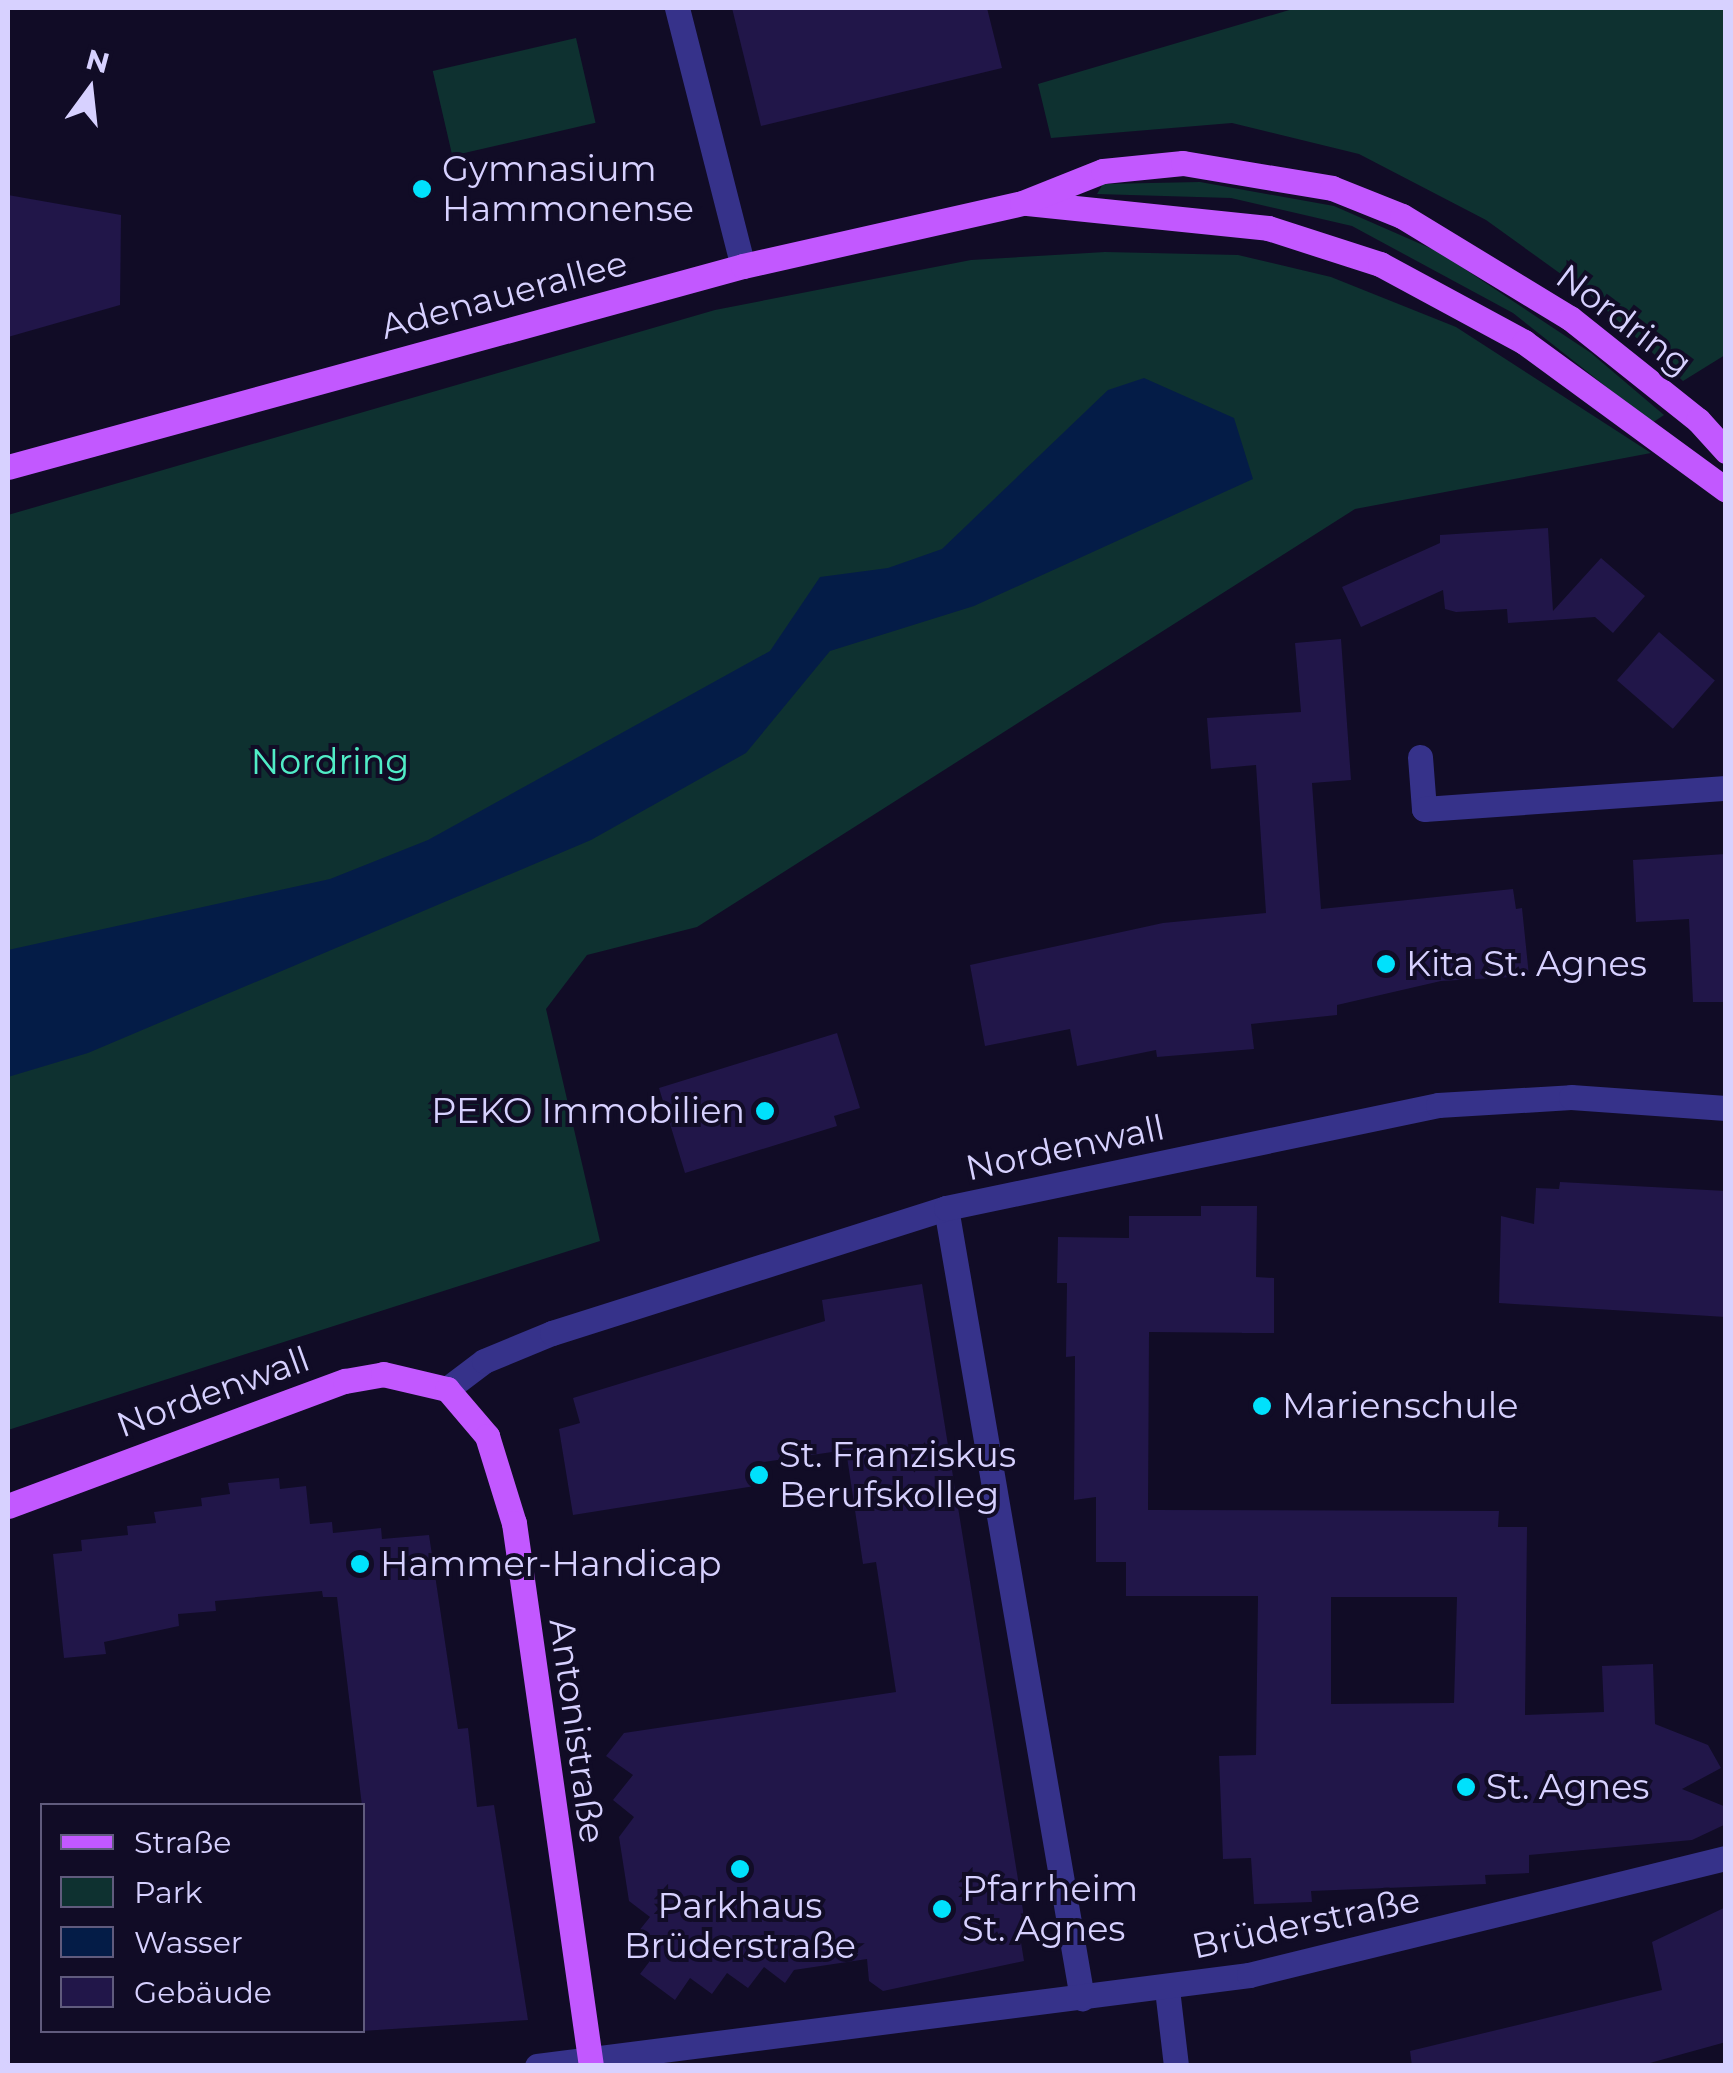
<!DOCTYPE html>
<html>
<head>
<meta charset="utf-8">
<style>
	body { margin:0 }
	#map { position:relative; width:1733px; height:2073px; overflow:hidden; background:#110c26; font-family:Montserrat,sans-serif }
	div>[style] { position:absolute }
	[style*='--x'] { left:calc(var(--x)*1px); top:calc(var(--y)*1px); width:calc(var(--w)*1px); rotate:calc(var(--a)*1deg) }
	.green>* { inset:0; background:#0e3130; transform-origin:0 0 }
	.water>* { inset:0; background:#041c47 }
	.building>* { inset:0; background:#211649; transform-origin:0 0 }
	.minor>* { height:25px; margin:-12.5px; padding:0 12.5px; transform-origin:12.5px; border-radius:12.5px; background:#36328a }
	.major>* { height:25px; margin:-12.5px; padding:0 12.5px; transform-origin:12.5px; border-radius:12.5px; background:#c258ff }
	.dots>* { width:28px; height:28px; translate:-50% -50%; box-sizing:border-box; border:5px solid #110c26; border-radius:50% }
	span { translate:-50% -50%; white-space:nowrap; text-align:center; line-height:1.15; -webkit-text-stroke:8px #110c26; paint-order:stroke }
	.poi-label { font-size:35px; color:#d7d1ff }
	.left { translate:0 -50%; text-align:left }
	.right { translate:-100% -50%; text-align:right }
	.street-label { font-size:35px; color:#d7d1ff }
	.park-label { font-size:35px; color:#50ecc6 }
	.frame { position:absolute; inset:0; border:10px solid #d7d1ff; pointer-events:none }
	.legend { position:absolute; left:40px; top:1803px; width:325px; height:230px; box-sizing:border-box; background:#110c26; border:2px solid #605b7d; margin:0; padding:12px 18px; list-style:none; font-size:30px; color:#d7d1ff }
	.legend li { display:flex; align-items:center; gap:20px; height:50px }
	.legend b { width:50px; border:2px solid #605b7d }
	.north { position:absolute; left:40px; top:40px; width:100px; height:100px; -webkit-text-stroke:8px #110c26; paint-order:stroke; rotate:15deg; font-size:28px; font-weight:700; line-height:40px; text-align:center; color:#d7d1ff }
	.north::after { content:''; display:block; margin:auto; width:35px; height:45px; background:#d7d1ff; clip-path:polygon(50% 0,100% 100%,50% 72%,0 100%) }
</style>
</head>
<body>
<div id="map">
	<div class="green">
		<i style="clip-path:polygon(1296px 8px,1725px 8px,1725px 355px,1683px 381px,1590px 295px,1486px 220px,1359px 154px,1232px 123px,1051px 138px,1038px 84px)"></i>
		<i style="left:576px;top:38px;width:87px;height:147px;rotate:77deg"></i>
		<i style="clip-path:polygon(1200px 182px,1334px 206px,1439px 252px,1591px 353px,1664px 415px,1652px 423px,1513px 313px,1352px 226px,1231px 198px,1097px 194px,1103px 184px)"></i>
		<i style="clip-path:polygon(1105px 252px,1238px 255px,1331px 277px,1456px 327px,1651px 453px,1355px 509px,697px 927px,587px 955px,546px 1009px,600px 1241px,8px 1430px,8px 515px,715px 310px,971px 260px)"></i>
	</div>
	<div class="water">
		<i style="clip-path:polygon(1144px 378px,1234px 418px,1253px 479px,974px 606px,830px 651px,746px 753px,591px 840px,88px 1053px,8px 1077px,8px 950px,330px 879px,428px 840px,770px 651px,820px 577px,888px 568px,942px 549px,1108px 390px)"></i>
	</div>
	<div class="building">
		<i style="clip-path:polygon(732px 8px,987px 8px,1002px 68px,761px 126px)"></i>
		<i style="clip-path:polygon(8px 195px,121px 215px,120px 305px,8px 337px)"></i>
		<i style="clip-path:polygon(1548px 528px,1553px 611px,1601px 558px,1645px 596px,1613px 633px,1595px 617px,1508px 623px,1507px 609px,1456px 612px,1445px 609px,1443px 590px,1361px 627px,1342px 587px,1440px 543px,1440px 535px)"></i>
		<i style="left:1659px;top:632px;width:74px;height:64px;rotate:41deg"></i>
		<i style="clip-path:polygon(1341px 639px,1351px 780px,1312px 783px,1321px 909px,1513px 889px,1516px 909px,1522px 908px,1529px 976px,1441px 981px,1337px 1005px,1337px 1015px,1251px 1024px,1254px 1049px,1157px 1057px,1156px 1050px,1077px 1066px,1070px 1029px,985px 1046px,970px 965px,1163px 923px,1266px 913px,1256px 765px,1211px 769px,1207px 718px,1301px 712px,1295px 643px)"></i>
		<i style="clip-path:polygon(1726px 854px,1726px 1002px,1693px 1002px,1689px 919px,1636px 922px,1633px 860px)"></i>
		<i style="clip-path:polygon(837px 1033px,860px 1108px,834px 1116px,837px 1126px,685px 1173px,659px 1088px)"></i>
		<i style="clip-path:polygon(1560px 1182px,1726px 1191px,1726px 1317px,1499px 1303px,1501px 1216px,1534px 1224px,1536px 1188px,1559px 1189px)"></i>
		<i style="clip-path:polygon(evenodd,1201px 1206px,1257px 1206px,1256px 1277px,1274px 1278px,1274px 1333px,1149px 1332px,1148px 1510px,1499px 1511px,1498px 1527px,1527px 1527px,1525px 1715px,1604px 1712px,1602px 1666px,1653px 1664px,1655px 1724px,1708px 1745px,1721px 1768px,1682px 1789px,1726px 1807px,1726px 1824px,1692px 1840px,1529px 1855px,1529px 1873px,1485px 1875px,1486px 1884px,1311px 1891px,1312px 1902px,1254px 1904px,1251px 1858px,1223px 1859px,1219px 1756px,1256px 1755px,1258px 1596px,1126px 1596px,1126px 1562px,1096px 1562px,1096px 1497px,1074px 1500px,1075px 1356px,1066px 1357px,1067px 1283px,1057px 1283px,1058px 1237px,1129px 1238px,1129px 1216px,1201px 1216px,1201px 1206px,1331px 1597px,1457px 1597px,1454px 1703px,1331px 1704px,1331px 1597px)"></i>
		<i style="clip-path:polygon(922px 1284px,1026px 1929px,1019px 1930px,1024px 1961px,883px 1991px,869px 1981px,867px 1959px,794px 1970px,785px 1983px,764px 1967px,748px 1988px,727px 1973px,712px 1994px,690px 1978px,675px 2000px,640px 1974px,656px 1953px,634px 1937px,650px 1917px,629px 1901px,619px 1837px,634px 1817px,613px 1800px,633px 1775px,606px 1756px,624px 1733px,896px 1692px,876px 1562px,863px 1564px,846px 1450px,757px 1463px,761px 1485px,573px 1515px,559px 1429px,580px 1423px,573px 1398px,825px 1321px,822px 1300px)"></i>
		<i style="clip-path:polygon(279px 1478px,280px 1489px,306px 1486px,310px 1524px,332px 1522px,333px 1533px,381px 1528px,382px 1539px,429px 1535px,458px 1729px,468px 1728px,477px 1807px,494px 1805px,528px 2020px,362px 2031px,362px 1806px,337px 1597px,323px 1597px,322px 1591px,215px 1601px,216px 1611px,178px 1614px,179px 1626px,104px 1642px,106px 1654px,64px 1658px,53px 1554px,82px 1551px,81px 1540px,128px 1535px,127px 1526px,156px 1523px,154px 1512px,202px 1506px,201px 1498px,230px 1494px,228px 1483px)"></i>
		<i style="clip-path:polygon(1726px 1907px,1726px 2042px,1639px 2066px,1412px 2066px,1410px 2051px,1662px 1990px,1652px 1942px)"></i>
	</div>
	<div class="minor">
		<i style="--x:677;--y:8;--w:266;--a:75.7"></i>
		<i style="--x:1420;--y:757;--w:52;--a:85.6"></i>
		<i style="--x:1424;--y:809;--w:303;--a:-4"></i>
		<i style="--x:946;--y:1208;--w:802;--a:80.23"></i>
		<i style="--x:447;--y:1389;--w:46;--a:-37.1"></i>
		<i style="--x:484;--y:1361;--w:74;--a:-22.4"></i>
		<i style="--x:552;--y:1333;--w:413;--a:-17.6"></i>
		<i style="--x:946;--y:1208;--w:503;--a:-11.82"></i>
		<i style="--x:1438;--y:1105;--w:133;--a:-3.4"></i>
		<i style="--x:1571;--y:1097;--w:155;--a:4.1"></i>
		<i style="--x:1167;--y:1989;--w:78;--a:83.3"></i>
		<i style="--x:537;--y:2066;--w:718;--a:-7.28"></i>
		<i style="--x:1249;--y:1975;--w:491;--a:-13.8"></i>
	</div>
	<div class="major">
		<i style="--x:1027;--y:203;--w:242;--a:5.9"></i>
		<i style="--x:1268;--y:228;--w:118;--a:17.8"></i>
		<i style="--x:1380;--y:264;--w:164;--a:28.4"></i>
		<i style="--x:1524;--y:342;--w:250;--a:36.2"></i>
		<i style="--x:8;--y:467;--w:762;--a:-15.29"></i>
		<i style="--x:743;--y:266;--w:286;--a:-12.7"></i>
		<i style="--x:1022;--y:203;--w:87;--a:-21.6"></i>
		<i style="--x:1103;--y:171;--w:80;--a:-5.7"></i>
		<i style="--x:1183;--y:163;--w:151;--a:9.5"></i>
		<i style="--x:1332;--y:188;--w:75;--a:21.8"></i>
		<i style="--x:1402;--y:216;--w:197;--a:31.3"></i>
		<i style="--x:1570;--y:318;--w:164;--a:38.6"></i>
		<i style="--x:1698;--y:420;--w:42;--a:47.9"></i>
		<i style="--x:8;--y:1506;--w:359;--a:-20.4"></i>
		<i style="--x:345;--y:1381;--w:39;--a:-10"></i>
		<i style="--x:383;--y:1374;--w:66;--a:13.2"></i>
		<i style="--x:447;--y:1389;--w:62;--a:49.6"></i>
		<i style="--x:487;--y:1436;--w:91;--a:72.8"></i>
		<i style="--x:514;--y:1523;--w:548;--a:81.93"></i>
	</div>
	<div class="dots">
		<i style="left:422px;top:189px;background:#00e1fc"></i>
		<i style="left:1386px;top:964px;background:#00e1fc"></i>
		<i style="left:765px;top:1111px;background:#00e1fc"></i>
		<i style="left:1262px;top:1406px;background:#00e1fc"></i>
		<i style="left:759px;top:1475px;background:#00e1fc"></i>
		<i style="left:360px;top:1564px;background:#00e1fc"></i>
		<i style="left:1466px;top:1787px;background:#00e1fc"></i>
		<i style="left:740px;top:1869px;background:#00e1fc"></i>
		<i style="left:942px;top:1909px;background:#00e1fc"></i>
	</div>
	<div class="poi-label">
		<span class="left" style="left:442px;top:189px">Gymnasium<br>Hammonense</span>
		<span class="left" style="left:1406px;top:964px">Kita St. Agnes</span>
		<span class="right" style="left:745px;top:1111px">PEKO Immobilien</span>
		<span class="left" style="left:1282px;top:1406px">Marienschule</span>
		<span class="left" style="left:779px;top:1475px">St. Franziskus<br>Berufskolleg</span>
		<span class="left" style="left:380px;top:1564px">Hammer-Handicap</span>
		<span class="left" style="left:1486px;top:1787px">St. Agnes</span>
		<span class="left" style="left:962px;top:1909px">Pfarrheim<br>St. Agnes</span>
		<span style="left:740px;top:1926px">Parkhaus<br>Brüderstraße</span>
	</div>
	<div class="street-label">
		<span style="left:504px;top:295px;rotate:-15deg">Adenauerallee</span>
		<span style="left:1624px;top:320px;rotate:37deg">Nordring</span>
		<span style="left:1065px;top:1148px;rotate:-12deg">Nordenwall</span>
		<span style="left:213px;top:1392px;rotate:-20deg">Nordenwall</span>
		<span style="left:577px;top:1731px;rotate:82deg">Antonistraße</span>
		<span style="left:1306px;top:1923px;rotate:-12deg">Brüderstraße</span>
	</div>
	<div class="park-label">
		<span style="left:330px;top:762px">Nordring</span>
	</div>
	<div class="frame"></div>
	<ul class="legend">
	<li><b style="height:12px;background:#c258ff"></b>Straße</li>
	<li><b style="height:28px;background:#0e3130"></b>Park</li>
	<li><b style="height:28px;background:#041c47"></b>Wasser</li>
	<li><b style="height:28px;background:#211649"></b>Gebäude</li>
	</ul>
	<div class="north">N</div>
</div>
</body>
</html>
